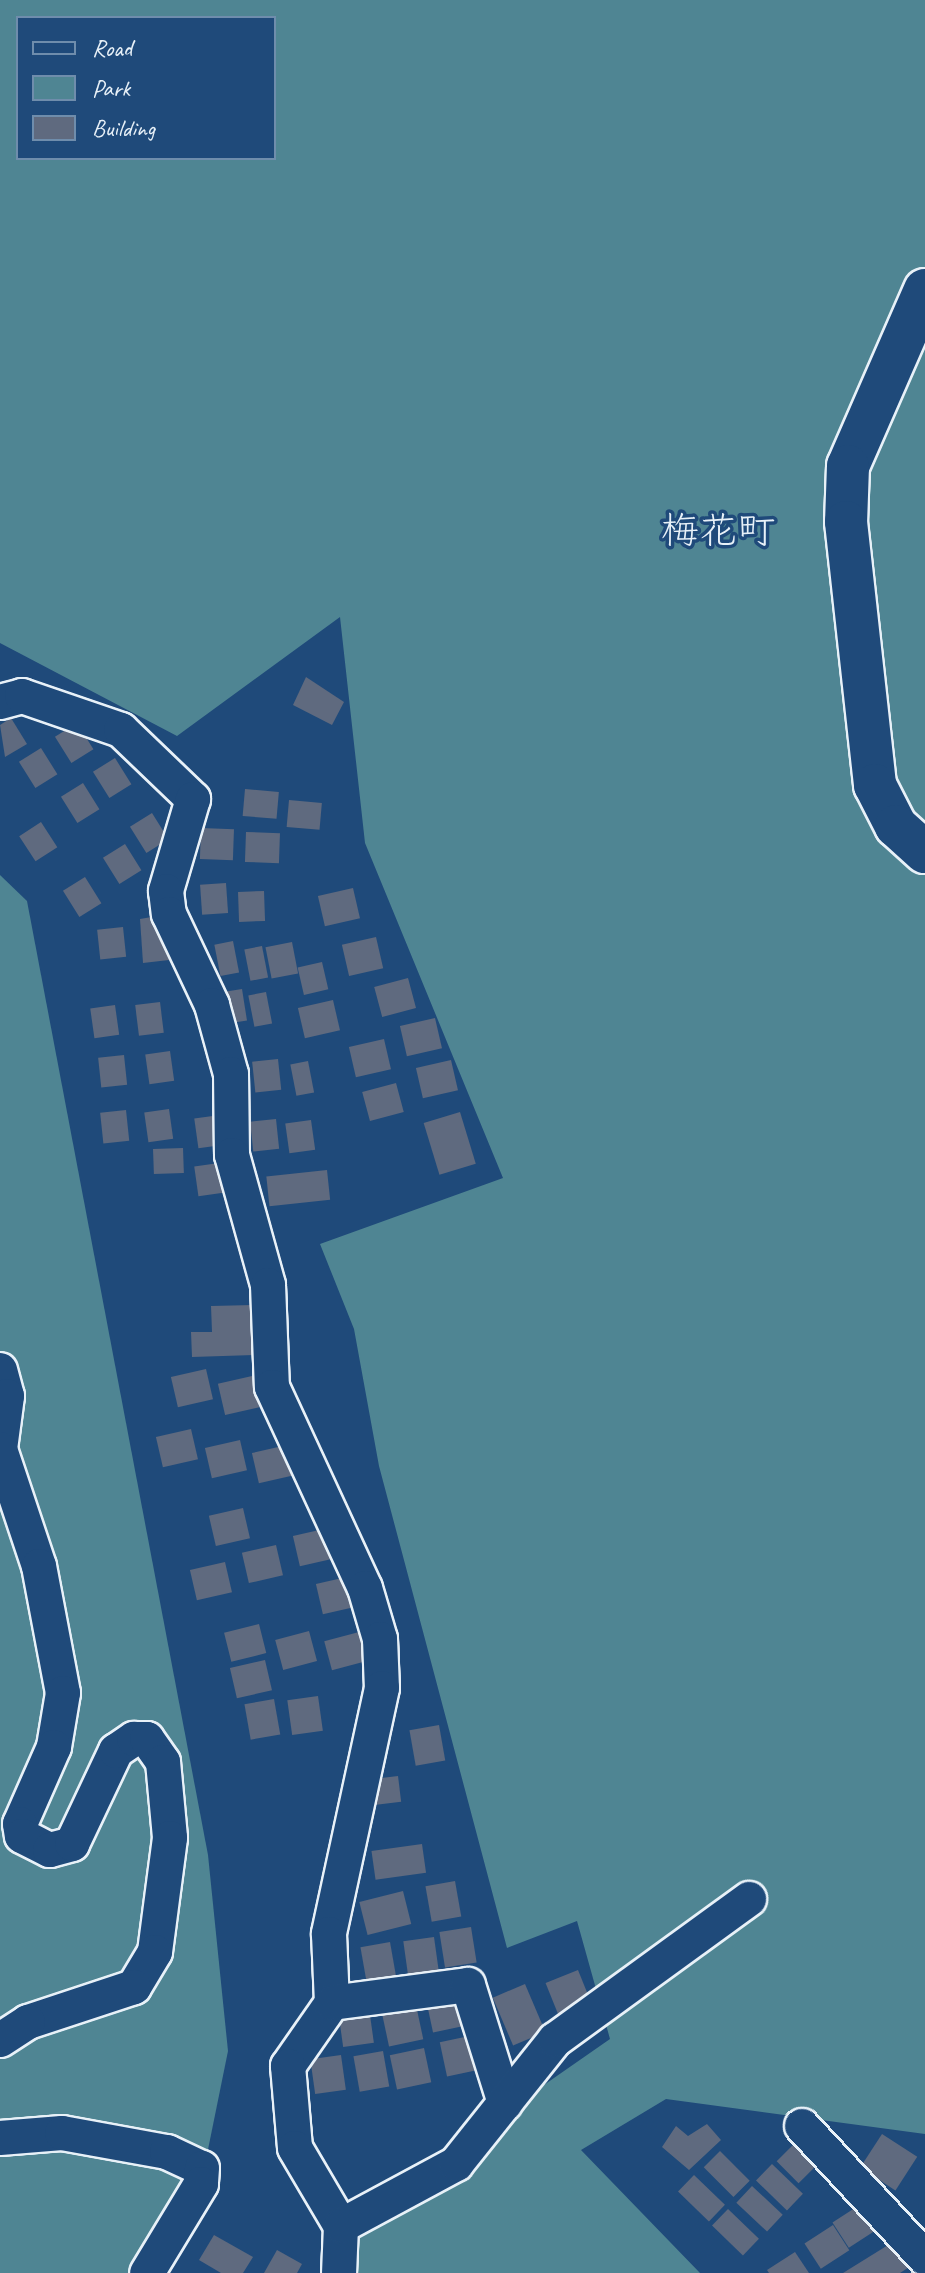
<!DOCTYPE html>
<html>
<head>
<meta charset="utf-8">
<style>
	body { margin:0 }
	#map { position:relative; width:925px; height:2273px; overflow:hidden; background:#1f4a7a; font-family:Caveat,"Klee One",sans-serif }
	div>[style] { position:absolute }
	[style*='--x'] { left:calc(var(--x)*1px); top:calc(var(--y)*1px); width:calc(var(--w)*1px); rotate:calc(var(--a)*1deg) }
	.green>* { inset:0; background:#4f8593 }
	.building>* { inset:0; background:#5f6a7f; transform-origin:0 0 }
	.roads { filter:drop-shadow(2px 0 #e8f1f8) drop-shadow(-2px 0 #e8f1f8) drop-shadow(0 2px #e8f1f8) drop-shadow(0 -2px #e8f1f8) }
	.minor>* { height:34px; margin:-17px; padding:0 17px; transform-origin:17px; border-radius:17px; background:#1f4a7a }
	.tertiary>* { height:42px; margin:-21px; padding:0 21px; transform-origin:21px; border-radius:21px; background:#1f4a7a }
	span { translate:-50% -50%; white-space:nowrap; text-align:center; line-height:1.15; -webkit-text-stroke:7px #1f4a7a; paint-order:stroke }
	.quarter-label { font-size:38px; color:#e8f1f8 }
	.legend { position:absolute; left:16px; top:16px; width:260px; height:144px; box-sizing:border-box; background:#1f4a7a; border:2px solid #6f8dac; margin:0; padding:10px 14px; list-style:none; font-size:24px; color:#e8f1f8 }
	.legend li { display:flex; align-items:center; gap:16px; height:40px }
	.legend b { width:40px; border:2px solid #6f8dac }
</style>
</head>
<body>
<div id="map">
	<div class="green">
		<i style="clip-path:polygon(evenodd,0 0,925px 0,925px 2134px,666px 2099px,581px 2150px,700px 2273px,340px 2273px,341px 2226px,610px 2039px,577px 1921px,507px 1948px,379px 1466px,354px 1329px,320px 1244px,503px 1178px,365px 843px,340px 617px,177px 736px,0 643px,0 0,18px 18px,274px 18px,274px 158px,18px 158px,18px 18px)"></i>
		<i style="clip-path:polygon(0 875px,27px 901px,208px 1855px,228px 2051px,201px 2184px,148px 2273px,0 2273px)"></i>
	</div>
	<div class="building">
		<i style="clip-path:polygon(306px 677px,344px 702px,332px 725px,293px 705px)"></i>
		<i style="clip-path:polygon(11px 718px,27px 744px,5px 757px,0 725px)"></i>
		<i style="left:77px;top:723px;width:31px;height:26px;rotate:58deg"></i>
		<i style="left:41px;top:748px;width:31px;height:26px;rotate:58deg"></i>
		<i style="left:115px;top:758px;width:31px;height:26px;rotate:58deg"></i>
		<i style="left:83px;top:783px;width:31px;height:26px;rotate:58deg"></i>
		<i style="left:245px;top:789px;width:34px;height:27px;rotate:5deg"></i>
		<i style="left:289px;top:800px;width:33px;height:27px;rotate:5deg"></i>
		<i style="left:152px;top:813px;width:31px;height:26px;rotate:58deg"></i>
		<i style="left:41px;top:822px;width:30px;height:26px;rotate:57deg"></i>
		<i style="left:201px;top:828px;width:33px;height:31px;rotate:2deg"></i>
		<i style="left:246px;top:832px;width:34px;height:30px;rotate:2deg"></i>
		<i style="left:125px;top:844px;width:31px;height:26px;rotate:58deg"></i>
		<i style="left:85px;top:877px;width:31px;height:26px;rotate:58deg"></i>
		<i style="left:226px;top:883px;width:30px;height:26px;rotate:86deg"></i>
		<i style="left:353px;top:888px;width:31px;height:36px;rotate:77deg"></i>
		<i style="left:264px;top:891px;width:30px;height:26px;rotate:88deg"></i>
		<i style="clip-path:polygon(169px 914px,169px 960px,143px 963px,140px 919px)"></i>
		<i style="left:123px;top:927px;width:30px;height:26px;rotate:84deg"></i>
		<i style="left:376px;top:937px;width:32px;height:35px;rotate:77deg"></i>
		<i style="left:233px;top:941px;width:32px;height:19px;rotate:79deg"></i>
		<i style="left:292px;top:942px;width:32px;height:27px;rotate:79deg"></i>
		<i style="left:262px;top:946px;width:32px;height:18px;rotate:79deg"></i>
		<i style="left:322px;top:962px;width:28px;height:25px;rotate:77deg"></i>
		<i style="left:408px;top:978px;width:31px;height:35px;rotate:75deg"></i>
		<i style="left:242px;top:989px;width:32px;height:19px;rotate:81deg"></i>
		<i style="left:266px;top:992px;width:32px;height:18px;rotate:79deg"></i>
		<i style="left:333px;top:1000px;width:31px;height:36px;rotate:77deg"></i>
		<i style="left:160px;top:1002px;width:31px;height:25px;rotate:83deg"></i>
		<i style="left:115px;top:1005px;width:30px;height:25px;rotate:82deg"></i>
		<i style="left:435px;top:1018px;width:31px;height:36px;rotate:77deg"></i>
		<i style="left:384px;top:1039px;width:31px;height:36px;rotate:77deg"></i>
		<i style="left:170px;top:1051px;width:30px;height:25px;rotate:82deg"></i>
		<i style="left:124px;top:1055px;width:30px;height:26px;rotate:84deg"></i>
		<i style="left:278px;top:1059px;width:31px;height:26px;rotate:84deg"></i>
		<i style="left:451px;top:1060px;width:31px;height:36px;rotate:77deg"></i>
		<i style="left:308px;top:1061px;width:32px;height:18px;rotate:79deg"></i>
		<i style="left:396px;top:1083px;width:30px;height:35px;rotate:75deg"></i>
		<i style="left:169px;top:1109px;width:30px;height:25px;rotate:82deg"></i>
		<i style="left:126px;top:1110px;width:31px;height:26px;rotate:84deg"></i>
		<i style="left:460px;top:1112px;width:54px;height:38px;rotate:73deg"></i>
		<i style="left:220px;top:1115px;width:30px;height:26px;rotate:82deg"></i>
		<i style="left:276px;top:1119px;width:30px;height:26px;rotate:84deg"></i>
		<i style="left:311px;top:1120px;width:30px;height:26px;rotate:82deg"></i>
		<i style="left:183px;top:1148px;width:25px;height:30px;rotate:88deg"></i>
		<i style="left:219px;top:1163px;width:30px;height:25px;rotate:82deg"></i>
		<i style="left:327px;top:1170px;width:30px;height:61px;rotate:84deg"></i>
		<i style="clip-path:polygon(253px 1305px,254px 1355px,192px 1357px,191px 1332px,212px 1332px,211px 1306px)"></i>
		<i style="left:206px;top:1369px;width:31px;height:36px;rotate:77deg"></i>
		<i style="left:252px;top:1376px;width:32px;height:35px;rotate:77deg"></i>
		<i style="left:191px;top:1429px;width:31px;height:36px;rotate:77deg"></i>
		<i style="left:240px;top:1440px;width:31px;height:36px;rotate:77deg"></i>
		<i style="left:287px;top:1445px;width:31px;height:36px;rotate:77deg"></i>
		<i style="left:243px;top:1508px;width:31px;height:35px;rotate:77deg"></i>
		<i style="left:328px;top:1528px;width:31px;height:36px;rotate:77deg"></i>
		<i style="left:276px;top:1545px;width:31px;height:35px;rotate:77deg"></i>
		<i style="left:225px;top:1562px;width:31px;height:36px;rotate:77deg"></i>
		<i style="left:351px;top:1576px;width:31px;height:36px;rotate:77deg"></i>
		<i style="left:259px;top:1624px;width:30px;height:36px;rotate:76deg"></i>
		<i style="left:309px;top:1631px;width:31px;height:35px;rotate:75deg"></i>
		<i style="left:359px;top:1632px;width:30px;height:36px;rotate:75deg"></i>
		<i style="left:265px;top:1660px;width:31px;height:36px;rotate:77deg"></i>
		<i style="left:318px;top:1696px;width:35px;height:31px;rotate:82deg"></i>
		<i style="left:274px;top:1699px;width:36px;height:30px;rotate:80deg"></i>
		<i style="left:439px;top:1725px;width:36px;height:30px;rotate:80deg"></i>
		<i style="left:398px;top:1776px;width:26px;height:29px;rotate:83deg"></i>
		<i style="left:422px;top:1844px;width:29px;height:51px;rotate:82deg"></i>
		<i style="left:455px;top:1881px;width:36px;height:30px;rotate:80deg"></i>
		<i style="left:403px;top:1891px;width:34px;height:45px;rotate:76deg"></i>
		<i style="left:471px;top:1927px;width:36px;height:32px;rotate:81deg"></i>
		<i style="left:434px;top:1937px;width:35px;height:31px;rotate:82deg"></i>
		<i style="left:390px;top:1942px;width:36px;height:30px;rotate:80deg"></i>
		<i style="left:578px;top:1970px;width:35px;height:35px;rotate:68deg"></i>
		<i style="left:525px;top:1984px;width:52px;height:35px;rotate:67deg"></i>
		<i style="left:460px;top:1991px;width:35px;height:35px;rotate:78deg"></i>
		<i style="left:416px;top:2005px;width:35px;height:35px;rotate:78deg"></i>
		<i style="left:369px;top:2008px;width:35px;height:31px;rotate:82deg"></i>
		<i style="left:474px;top:2035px;width:35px;height:35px;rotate:78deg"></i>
		<i style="left:424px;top:2048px;width:35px;height:35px;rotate:78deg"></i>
		<i style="left:383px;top:2051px;width:36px;height:30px;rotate:80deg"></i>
		<i style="left:341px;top:2055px;width:35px;height:31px;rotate:82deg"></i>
		<i style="clip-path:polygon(707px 2124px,721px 2140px,689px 2170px,662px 2147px,676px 2126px,688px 2136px)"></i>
		<i style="left:882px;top:2134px;width:42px;height:40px;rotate:33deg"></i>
		<i style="left:800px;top:2138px;width:31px;height:33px;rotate:45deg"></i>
		<i style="left:720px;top:2151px;width:42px;height:23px;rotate:45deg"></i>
		<i style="left:772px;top:2164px;width:43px;height:23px;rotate:44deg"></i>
		<i style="left:694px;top:2175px;width:43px;height:23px;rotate:44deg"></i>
		<i style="left:752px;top:2186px;width:42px;height:23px;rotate:43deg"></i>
		<i style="left:861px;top:2204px;width:30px;height:34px;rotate:57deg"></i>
		<i style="left:728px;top:2209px;width:43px;height:23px;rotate:44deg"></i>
		<i style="left:833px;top:2225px;width:30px;height:34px;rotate:57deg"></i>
		<i style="clip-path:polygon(214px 2235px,253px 2257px,243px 2273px,221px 2273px,199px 2260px)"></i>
		<i style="clip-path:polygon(901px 2237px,917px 2262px,900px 2273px,843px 2273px)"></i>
		<i style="clip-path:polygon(277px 2250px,302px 2264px,297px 2273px,264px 2273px)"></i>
		<i style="clip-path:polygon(795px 2252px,809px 2273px,769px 2273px,767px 2270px)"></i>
	</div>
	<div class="roads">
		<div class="minor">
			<i style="--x:0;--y:702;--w:23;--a:-15"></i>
			<i style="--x:22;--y:696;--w:105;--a:19"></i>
			<i style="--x:121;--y:730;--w:100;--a:43.8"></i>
			<i style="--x:193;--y:799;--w:96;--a:106.4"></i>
			<i style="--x:166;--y:891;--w:23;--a:83"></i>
			<i style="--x:169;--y:914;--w:101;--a:64.7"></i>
			<i style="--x:212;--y:1005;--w:72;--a:74.6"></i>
			<i style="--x:231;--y:1074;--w:81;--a:89.3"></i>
			<i style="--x:232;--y:1155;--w:135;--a:74.5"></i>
			<i style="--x:268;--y:1285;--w:102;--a:87.8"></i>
			<i style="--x:272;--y:1387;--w:221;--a:65.2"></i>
			<i style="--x:365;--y:1588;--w:53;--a:73.6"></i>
			<i style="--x:380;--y:1639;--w:49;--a:87.7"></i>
			<i style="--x:382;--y:1688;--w:252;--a:102.2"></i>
			<i style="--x:329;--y:1934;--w:69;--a:87.5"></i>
			<i style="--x:332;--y:2003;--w:77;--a:124.9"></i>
			<i style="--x:288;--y:2066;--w:82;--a:85.1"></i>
			<i style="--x:295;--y:2148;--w:91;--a:59.5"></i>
			<i style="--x:341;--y:2226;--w:47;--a:92.4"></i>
			<i style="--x:0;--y:1370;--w:27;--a:75"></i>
			<i style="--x:7;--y:1396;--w:53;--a:97.5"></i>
			<i style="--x:0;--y:1449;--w:123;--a:71.6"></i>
			<i style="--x:39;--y:1566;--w:129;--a:79.3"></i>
			<i style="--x:63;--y:1693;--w:55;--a:99.5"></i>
			<i style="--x:54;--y:1747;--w:84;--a:113.8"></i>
			<i style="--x:20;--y:1824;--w:12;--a:81"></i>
			<i style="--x:22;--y:1836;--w:31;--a:27"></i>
			<i style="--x:50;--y:1850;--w:23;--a:-15"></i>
			<i style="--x:72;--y:1844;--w:103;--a:-64.7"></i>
			<i style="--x:116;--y:1751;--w:22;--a:-34"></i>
			<i style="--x:134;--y:1739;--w:13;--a:0"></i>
			<i style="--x:147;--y:1739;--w:28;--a:55"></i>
			<i style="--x:163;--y:1762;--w:76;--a:84.7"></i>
			<i style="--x:170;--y:1838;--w:115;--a:97.5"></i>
			<i style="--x:155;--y:1952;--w:41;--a:121"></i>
			<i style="--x:134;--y:1987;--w:112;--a:161.7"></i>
			<i style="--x:28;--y:2022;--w:33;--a:147"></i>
			<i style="--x:332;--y:2003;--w:137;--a:-7.5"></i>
			<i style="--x:468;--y:1985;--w:124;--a:72.6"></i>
			<i style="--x:802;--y:2126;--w:180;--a:47"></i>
			<i style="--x:0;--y:2138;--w:62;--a:-4.6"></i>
			<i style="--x:62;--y:2133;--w:107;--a:10.3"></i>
			<i style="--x:167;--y:2152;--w:38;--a:25"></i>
			<i style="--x:202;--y:2168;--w:16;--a:94"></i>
			<i style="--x:201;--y:2184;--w:104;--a:121.2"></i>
			<i style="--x:341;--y:2226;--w:131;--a:-28.3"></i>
			<i style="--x:456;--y:2164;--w:159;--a:-51.4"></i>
			<i style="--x:555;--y:2040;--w:240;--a:-36"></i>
		</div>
		<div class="tertiary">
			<i style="--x:925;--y:290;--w:192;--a:113.6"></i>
			<i style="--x:848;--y:466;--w:56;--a:92"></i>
			<i style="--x:846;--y:522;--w:265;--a:83.7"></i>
			<i style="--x:875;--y:785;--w:46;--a:62.9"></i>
			<i style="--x:896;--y:826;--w:39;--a:42"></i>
		</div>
	</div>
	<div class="quarter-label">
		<span style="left:718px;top:531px">梅花町</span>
	</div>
	<ul class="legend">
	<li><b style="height:10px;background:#1f4a7a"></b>Road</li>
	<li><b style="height:22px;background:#4f8593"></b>Park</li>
	<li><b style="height:22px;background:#5f6a7f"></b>Building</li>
	</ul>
</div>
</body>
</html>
